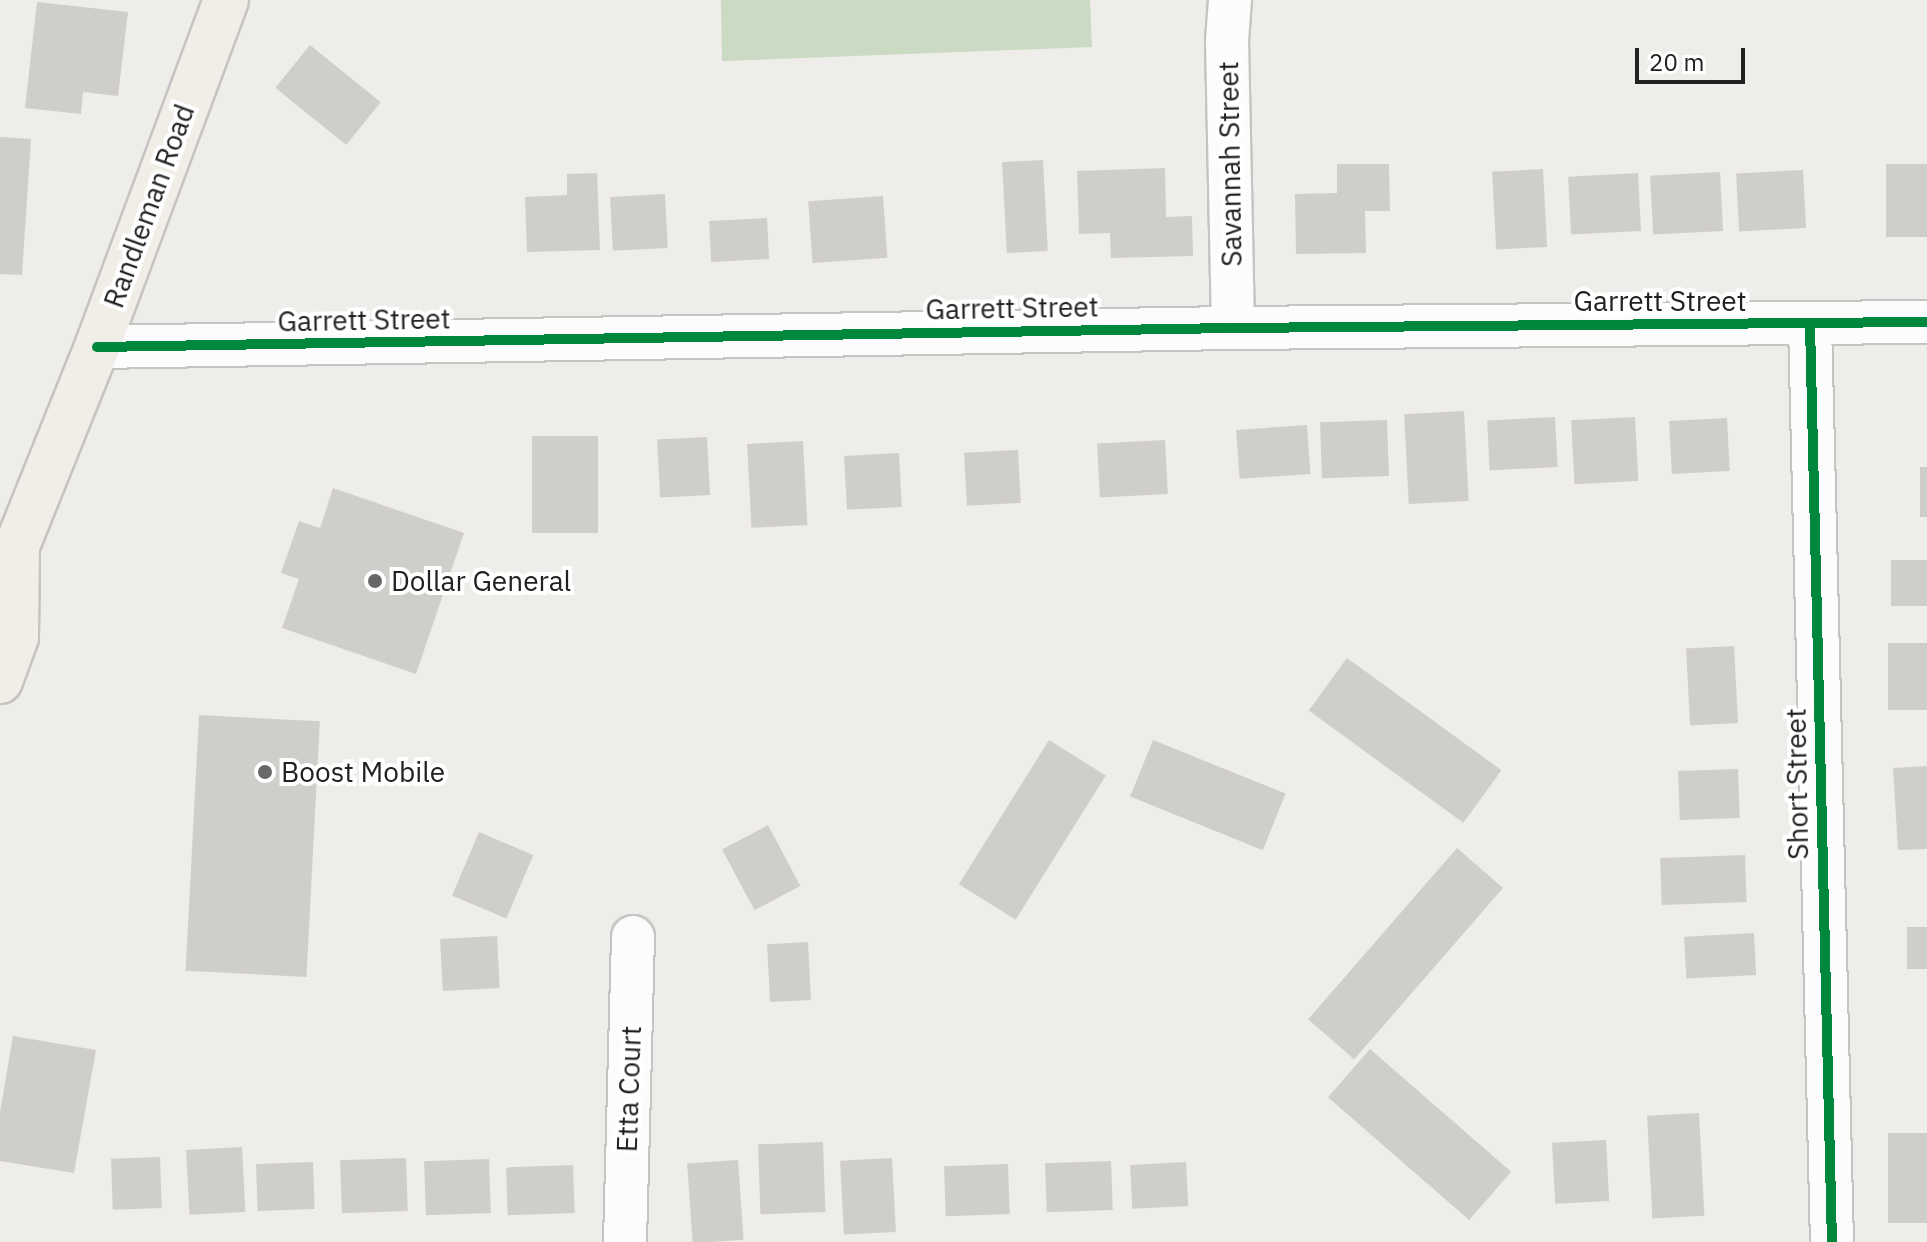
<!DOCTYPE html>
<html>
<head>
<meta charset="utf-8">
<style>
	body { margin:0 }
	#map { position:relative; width:1927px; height:1242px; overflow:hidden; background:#efedea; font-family:"IBM Plex Sans",sans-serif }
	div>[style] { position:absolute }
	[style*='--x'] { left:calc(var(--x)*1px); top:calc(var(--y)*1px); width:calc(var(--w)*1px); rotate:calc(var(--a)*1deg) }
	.forest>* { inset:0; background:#cadac3 }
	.building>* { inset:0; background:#d0cecb; transform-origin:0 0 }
	.roads { filter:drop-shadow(2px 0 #c5c4c2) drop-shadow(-2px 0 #c5c4c2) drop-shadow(0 2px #c5c4c2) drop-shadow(0 -2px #c5c4c2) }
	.minor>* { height:42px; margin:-21px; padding:0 21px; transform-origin:21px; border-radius:21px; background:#fdfcfc }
	.primary>* { height:44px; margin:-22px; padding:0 22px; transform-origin:22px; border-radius:22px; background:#f1ede7 }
	.cycleway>* { height:10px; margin:-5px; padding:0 5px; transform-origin:5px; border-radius:5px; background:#00873e }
	.dots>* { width:22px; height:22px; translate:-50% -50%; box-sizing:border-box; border:4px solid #fff; border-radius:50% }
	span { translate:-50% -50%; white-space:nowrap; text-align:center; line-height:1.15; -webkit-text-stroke:8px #fff; paint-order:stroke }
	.street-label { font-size:28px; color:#212121 }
	.poi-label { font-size:28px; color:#212121 }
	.left { translate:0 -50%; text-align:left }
	.scale { position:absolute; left:1635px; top:48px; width:110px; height:36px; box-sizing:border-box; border:4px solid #212121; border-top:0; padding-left:10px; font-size:24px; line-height:28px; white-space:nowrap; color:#212121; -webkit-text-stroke:6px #fff; paint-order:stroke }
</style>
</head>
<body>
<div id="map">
	<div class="forest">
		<i style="clip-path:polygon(721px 0,1090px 0,1092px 47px,722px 61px)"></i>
	</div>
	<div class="building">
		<i style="clip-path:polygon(37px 2px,128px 12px,118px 96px,83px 92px,81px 114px,25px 108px)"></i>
		<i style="left:310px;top:45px;width:91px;height:55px;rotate:39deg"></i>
		<i style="clip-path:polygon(0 137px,31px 139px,22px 275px,0 274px)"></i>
		<i style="left:1043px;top:160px;width:91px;height:41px;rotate:87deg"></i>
		<i style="clip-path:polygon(1337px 164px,1389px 164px,1390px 211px,1365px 211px,1366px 253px,1296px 254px,1295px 194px,1337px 193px)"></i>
		<i style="left:1927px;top:164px;width:73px;height:41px;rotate:90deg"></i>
		<i style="clip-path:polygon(1165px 168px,1166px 217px,1192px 216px,1193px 256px,1111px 258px,1110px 233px,1079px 234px,1077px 171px)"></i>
		<i style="left:1543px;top:169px;width:78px;height:51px;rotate:87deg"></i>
		<i style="left:1803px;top:170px;width:58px;height:67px;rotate:87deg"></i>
		<i style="left:1720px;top:172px;width:59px;height:70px;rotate:87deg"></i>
		<i style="clip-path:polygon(597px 173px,600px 250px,527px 252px,525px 197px,567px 195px,567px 174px)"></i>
		<i style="left:1638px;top:173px;width:58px;height:70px;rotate:87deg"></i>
		<i style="left:665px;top:194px;width:54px;height:55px;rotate:87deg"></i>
		<i style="left:883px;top:196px;width:62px;height:75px;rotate:86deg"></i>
		<i style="left:767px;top:218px;width:41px;height:58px;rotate:87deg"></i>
		<i style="left:1464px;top:411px;width:90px;height:60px;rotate:87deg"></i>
		<i style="left:1555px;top:417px;width:50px;height:68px;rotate:87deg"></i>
		<i style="left:1635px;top:417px;width:64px;height:64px;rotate:87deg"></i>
		<i style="left:1727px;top:418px;width:53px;height:58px;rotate:87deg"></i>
		<i style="left:1387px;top:420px;width:56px;height:67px;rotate:88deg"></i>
		<i style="left:1307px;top:425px;width:49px;height:71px;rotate:86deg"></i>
		<i style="left:532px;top:436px;width:66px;height:97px"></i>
		<i style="left:707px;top:437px;width:58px;height:50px;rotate:87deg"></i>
		<i style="left:1165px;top:440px;width:54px;height:68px;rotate:87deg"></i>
		<i style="left:803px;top:441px;width:84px;height:56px;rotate:87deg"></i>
		<i style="left:1018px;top:450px;width:53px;height:54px;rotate:87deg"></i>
		<i style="left:899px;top:453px;width:54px;height:55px;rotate:87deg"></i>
		<i style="left:1920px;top:467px;width:7px;height:50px"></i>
		<i style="clip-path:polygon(333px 488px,464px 533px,416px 674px,282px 628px,299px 579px,281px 573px,299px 521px,320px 528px)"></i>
		<i style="left:1927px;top:560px;width:46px;height:36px;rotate:90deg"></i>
		<i style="left:1927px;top:643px;width:67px;height:39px;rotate:90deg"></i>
		<i style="left:1734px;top:646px;width:77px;height:48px;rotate:87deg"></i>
		<i style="left:1347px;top:658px;width:191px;height:65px;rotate:36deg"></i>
		<i style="left:199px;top:715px;width:121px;height:256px;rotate:3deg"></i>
		<i style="left:1049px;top:740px;width:67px;height:170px;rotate:32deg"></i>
		<i style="left:1153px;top:740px;width:143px;height:61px;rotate:22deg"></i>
		<i style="clip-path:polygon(1927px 766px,1927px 849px,1898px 850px,1893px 768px)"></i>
		<i style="left:1738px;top:769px;width:49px;height:60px;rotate:88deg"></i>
		<i style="left:768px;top:825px;width:69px;height:52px;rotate:62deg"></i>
		<i style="left:479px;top:832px;width:59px;height:69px;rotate:23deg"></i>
		<i style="left:1457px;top:848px;width:61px;height:227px;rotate:41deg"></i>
		<i style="left:1745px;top:855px;width:47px;height:85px;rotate:88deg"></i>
		<i style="left:1927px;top:927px;width:42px;height:20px;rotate:90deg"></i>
		<i style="left:1754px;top:933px;width:42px;height:70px;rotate:87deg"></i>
		<i style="left:497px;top:936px;width:52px;height:57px;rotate:87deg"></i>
		<i style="left:808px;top:942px;width:58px;height:41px;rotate:87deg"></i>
		<i style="clip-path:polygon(13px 1036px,96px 1050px,74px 1173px,0 1161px,0 1112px)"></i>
		<i style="left:1370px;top:1049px;width:187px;height:64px;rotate:41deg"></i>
		<i style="left:1699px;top:1113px;width:103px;height:52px;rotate:87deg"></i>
		<i style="left:1927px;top:1133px;width:90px;height:39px;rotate:90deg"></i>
		<i style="left:1606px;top:1140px;width:61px;height:54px;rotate:87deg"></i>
		<i style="left:823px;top:1142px;width:70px;height:65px;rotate:88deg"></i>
		<i style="left:242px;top:1147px;width:65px;height:56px;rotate:87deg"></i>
		<i style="left:160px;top:1157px;width:51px;height:49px;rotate:88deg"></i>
		<i style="left:406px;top:1158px;width:53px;height:66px;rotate:88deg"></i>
		<i style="left:892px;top:1158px;width:74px;height:52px;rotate:87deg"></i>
		<i style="left:489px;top:1159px;width:54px;height:65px;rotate:88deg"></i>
		<i style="left:738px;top:1160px;width:80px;height:51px;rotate:86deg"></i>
		<i style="left:1111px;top:1161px;width:49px;height:66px;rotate:88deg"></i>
		<i style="left:313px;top:1162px;width:47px;height:57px;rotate:88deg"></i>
		<i style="left:1186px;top:1162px;width:44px;height:56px;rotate:87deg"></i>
		<i style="left:1008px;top:1164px;width:50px;height:64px;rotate:88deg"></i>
		<i style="left:573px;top:1165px;width:48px;height:67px;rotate:88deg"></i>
	</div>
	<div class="roads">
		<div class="minor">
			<i style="--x:1230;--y:0;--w:41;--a:94.2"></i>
			<i style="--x:1227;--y:41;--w:287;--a:88.8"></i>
			<i style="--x:1810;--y:324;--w:918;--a:88.63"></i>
			<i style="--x:97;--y:347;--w:1136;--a:-0.96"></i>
			<i style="--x:1233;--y:328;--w:694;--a:-0.5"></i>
			<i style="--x:625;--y:1242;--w:305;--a:-88.5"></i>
		</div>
		<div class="primary">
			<i style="--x:0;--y:568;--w:28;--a:-52"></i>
			<i style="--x:17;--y:546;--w:214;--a:-68.1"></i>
			<i style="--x:97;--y:347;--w:370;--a:-69.6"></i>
			<i style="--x:0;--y:681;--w:47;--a:-70"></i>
			<i style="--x:16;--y:637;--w:91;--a:-89.4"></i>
		</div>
	</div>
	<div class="cycleway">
		<i style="--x:1810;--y:324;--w:918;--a:88.63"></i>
		<i style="--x:97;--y:347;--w:1136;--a:-0.96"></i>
		<i style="--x:1233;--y:328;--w:694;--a:-0.5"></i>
	</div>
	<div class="dots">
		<i style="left:375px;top:581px;background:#696867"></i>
		<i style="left:265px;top:772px;background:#696867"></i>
	</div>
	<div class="street-label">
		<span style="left:1230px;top:164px;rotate:-91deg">Savannah Street</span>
		<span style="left:149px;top:206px;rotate:-70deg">Randleman Road</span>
		<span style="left:1660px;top:301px">Garrett Street</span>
		<span style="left:1012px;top:308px;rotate:-1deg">Garrett Street</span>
		<span style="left:364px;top:320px;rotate:-1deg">Garrett Street</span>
		<span style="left:1797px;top:784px;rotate:-91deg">Short Street</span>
		<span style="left:629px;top:1089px;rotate:-88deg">Etta Court</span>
	</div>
	<div class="poi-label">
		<span class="left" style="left:391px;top:581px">Dollar General</span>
		<span class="left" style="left:281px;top:772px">Boost Mobile</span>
	</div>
	<div class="scale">20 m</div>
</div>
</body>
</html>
